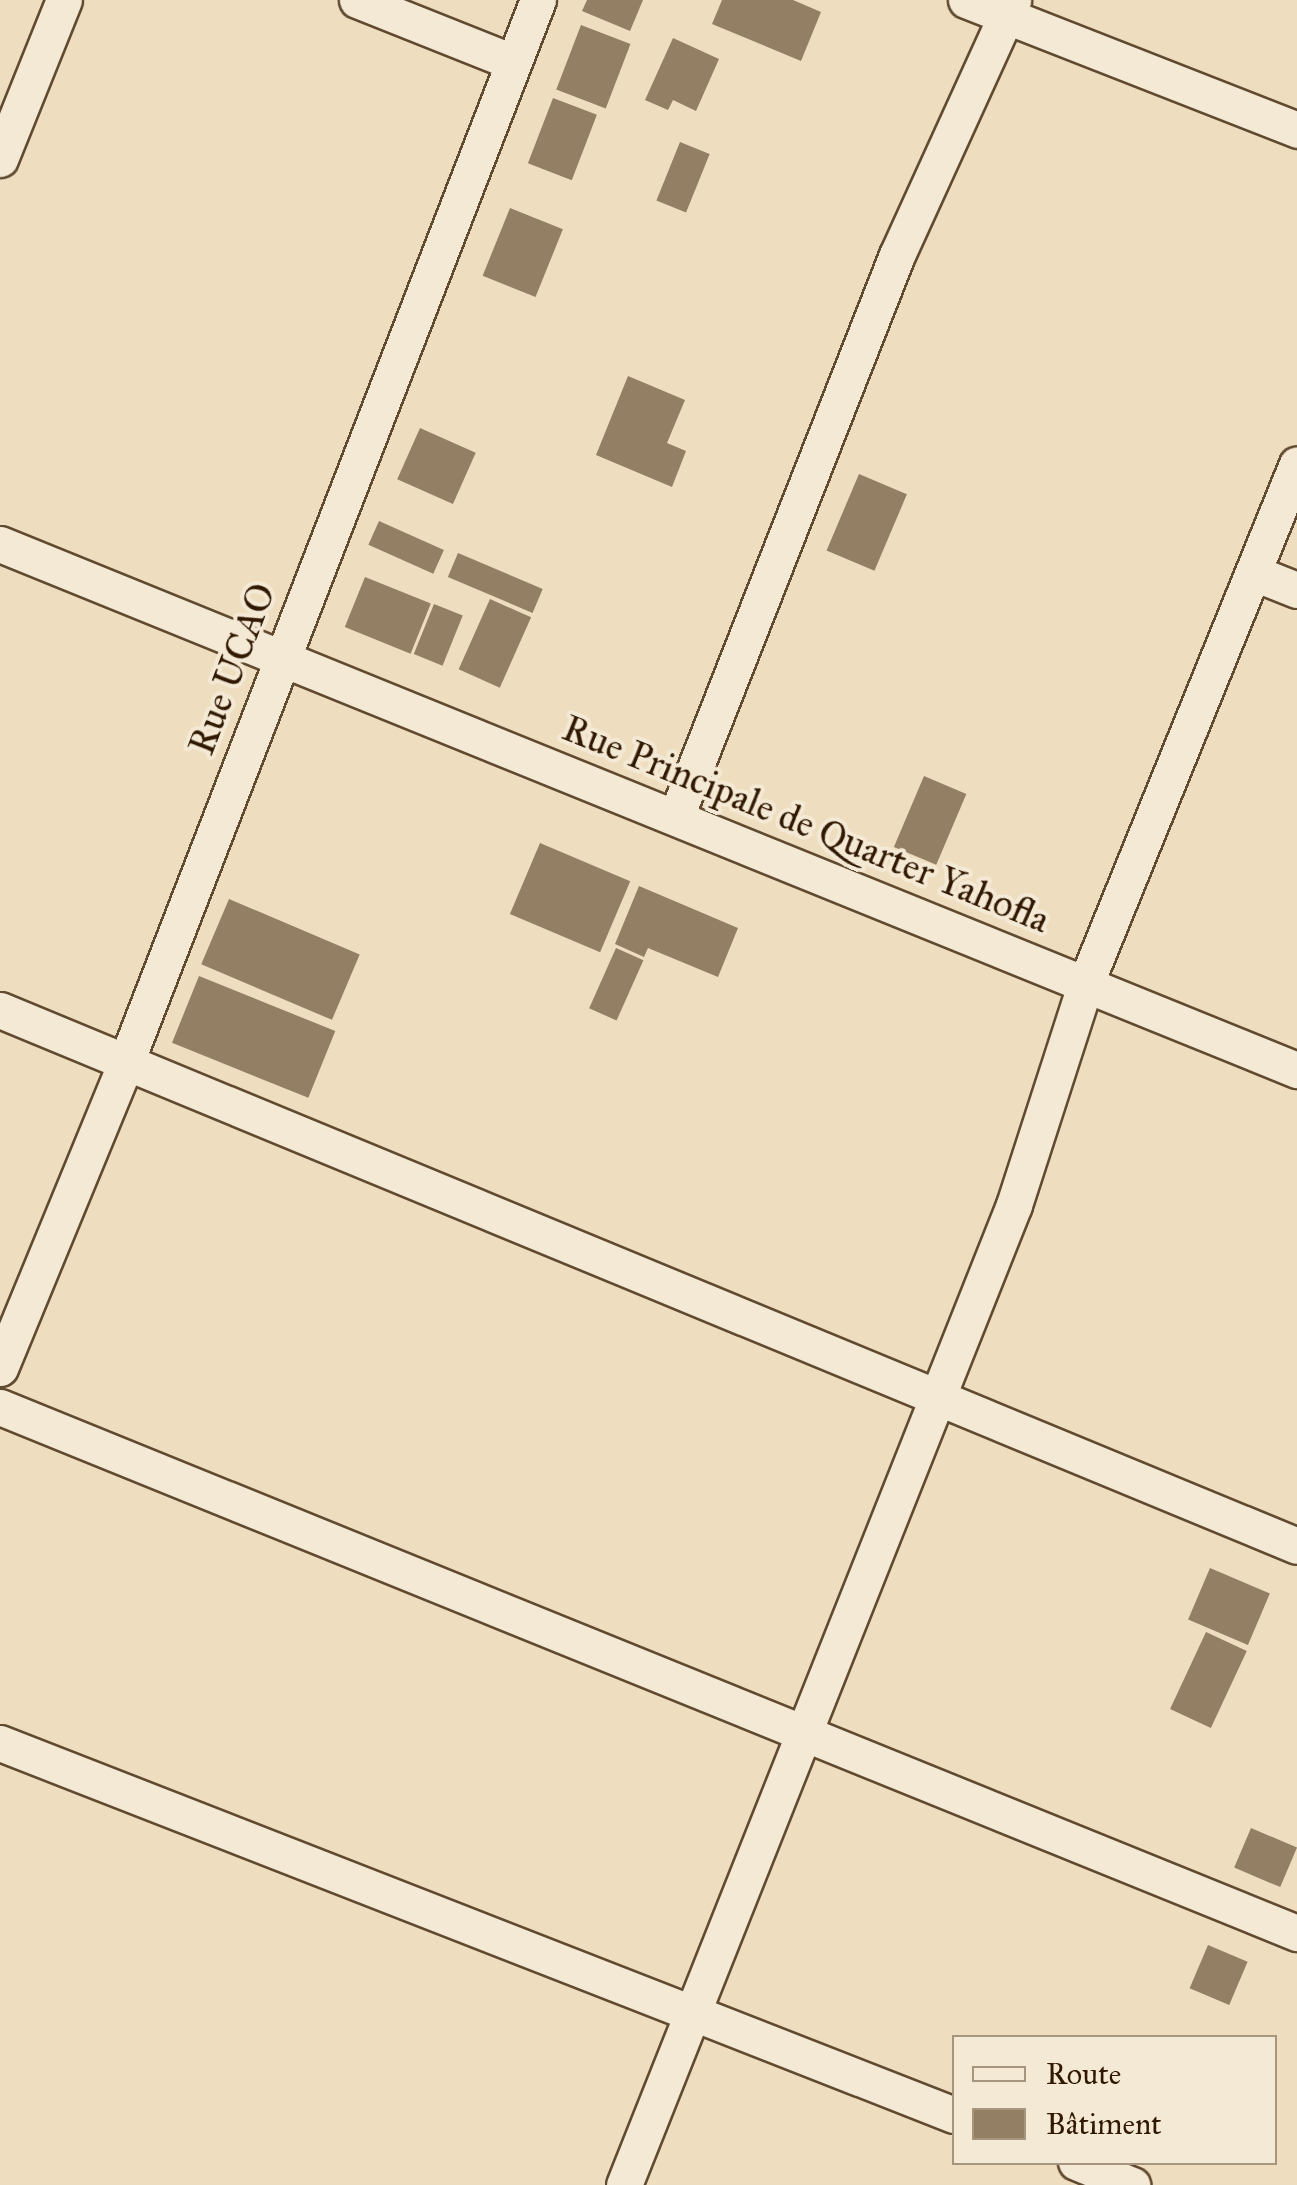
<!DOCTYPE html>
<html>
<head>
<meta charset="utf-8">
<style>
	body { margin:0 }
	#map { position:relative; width:1297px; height:2185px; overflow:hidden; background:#eeddbf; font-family:"IM FELL Great Primer",serif }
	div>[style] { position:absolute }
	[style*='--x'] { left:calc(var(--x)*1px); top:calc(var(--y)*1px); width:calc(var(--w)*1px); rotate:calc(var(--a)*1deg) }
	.building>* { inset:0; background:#937f64; transform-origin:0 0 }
	.roads { filter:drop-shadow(2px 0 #604a30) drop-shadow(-2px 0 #604a30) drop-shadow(0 2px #604a30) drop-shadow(0 -2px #604a30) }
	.street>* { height:35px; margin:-17.5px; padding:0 17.5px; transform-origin:17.5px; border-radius:17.5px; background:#f4e9d5 }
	span { translate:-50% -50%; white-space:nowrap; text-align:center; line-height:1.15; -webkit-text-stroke:8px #f4e9d5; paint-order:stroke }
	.street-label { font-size:38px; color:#311901 }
	.legend { position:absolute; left:952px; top:2035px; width:325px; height:130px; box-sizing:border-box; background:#f4e9d5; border:2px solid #a69680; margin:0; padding:12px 18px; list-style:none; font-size:30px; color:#311901 }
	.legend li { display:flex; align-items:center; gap:20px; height:50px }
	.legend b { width:50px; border:2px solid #a69680 }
</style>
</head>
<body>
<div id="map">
	<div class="building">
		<i style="clip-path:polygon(587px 0,643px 0,630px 31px,582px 11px)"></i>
		<i style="clip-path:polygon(722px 0,793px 0,821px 12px,801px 61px,712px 24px)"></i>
		<i style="left:581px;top:25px;width:53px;height:69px;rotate:21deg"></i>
		<i style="clip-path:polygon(673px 38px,719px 59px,696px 111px,673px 100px,668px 110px,645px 100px)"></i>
		<i style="left:553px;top:98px;width:47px;height:70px;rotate:21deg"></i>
		<i style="left:680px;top:142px;width:32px;height:63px;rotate:22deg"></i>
		<i style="left:510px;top:208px;width:57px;height:73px;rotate:22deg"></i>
		<i style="clip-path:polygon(628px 376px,685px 400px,667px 443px,686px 451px,672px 487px,596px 455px)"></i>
		<i style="left:420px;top:428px;width:61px;height:56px;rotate:24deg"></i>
		<i style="left:859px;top:474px;width:52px;height:83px;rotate:23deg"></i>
		<i style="left:379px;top:521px;width:71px;height:26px;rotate:24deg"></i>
		<i style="left:458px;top:553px;width:92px;height:26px;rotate:23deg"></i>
		<i style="left:365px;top:577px;width:71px;height:54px;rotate:22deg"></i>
		<i style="left:490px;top:599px;width:45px;height:77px;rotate:24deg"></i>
		<i style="left:434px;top:604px;width:31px;height:54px;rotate:22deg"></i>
		<i style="left:924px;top:776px;width:46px;height:77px;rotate:23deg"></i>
		<i style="left:540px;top:843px;width:98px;height:77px;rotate:23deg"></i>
		<i style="clip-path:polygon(639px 886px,738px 928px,718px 977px,648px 948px,644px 957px,615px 944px)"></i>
		<i style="left:229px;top:899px;width:142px;height:71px;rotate:23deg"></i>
		<i style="left:616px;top:948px;width:30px;height:66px;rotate:24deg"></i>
		<i style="left:199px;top:976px;width:147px;height:72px;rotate:22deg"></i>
		<i style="left:1210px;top:1568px;width:65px;height:56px;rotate:23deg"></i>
		<i style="left:1206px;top:1632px;width:45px;height:85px;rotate:25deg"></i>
		<i style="left:1251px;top:1828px;width:50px;height:43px;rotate:23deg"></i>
		<i style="left:1208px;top:1945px;width:43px;height:47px;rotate:23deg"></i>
	</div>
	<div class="roads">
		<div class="street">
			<i style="--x:357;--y:0;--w:165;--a:21.7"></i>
			<i style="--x:966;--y:0;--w:356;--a:21.4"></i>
			<i style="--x:0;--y:159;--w:171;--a:-68.1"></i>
			<i style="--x:0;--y:544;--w:1400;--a:22.08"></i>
			<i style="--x:1254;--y:573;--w:46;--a:21.6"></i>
			<i style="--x:677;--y:814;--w:601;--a:-68.52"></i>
			<i style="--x:897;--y:255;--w:280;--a:-65.5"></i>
			<i style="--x:0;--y:1010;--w:1403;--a:22.45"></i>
			<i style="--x:0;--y:1368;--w:331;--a:-67.6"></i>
			<i style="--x:126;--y:1062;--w:1139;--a:-68.8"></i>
			<i style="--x:0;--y:1407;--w:1400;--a:22.08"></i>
			<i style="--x:0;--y:1743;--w:745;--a:21.33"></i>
			<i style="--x:691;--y:2012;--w:282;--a:21.4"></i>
			<i style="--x:1076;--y:2162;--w:61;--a:22.3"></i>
			<i style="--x:624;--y:2185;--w:1055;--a:-68.3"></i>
			<i style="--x:1014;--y:1205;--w:231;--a:-72.1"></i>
			<i style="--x:1085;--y:985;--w:562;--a:-67.86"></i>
		</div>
	</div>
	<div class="street-label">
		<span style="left:232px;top:669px;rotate:-69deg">Rue UCAO</span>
		<span style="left:806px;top:824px;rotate:22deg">Rue Principale de Quarter Yahofla</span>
	</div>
	<ul class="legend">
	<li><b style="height:12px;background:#f4e9d5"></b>Route</li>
	<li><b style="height:28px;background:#937f64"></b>Bâtiment</li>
	</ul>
</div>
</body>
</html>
